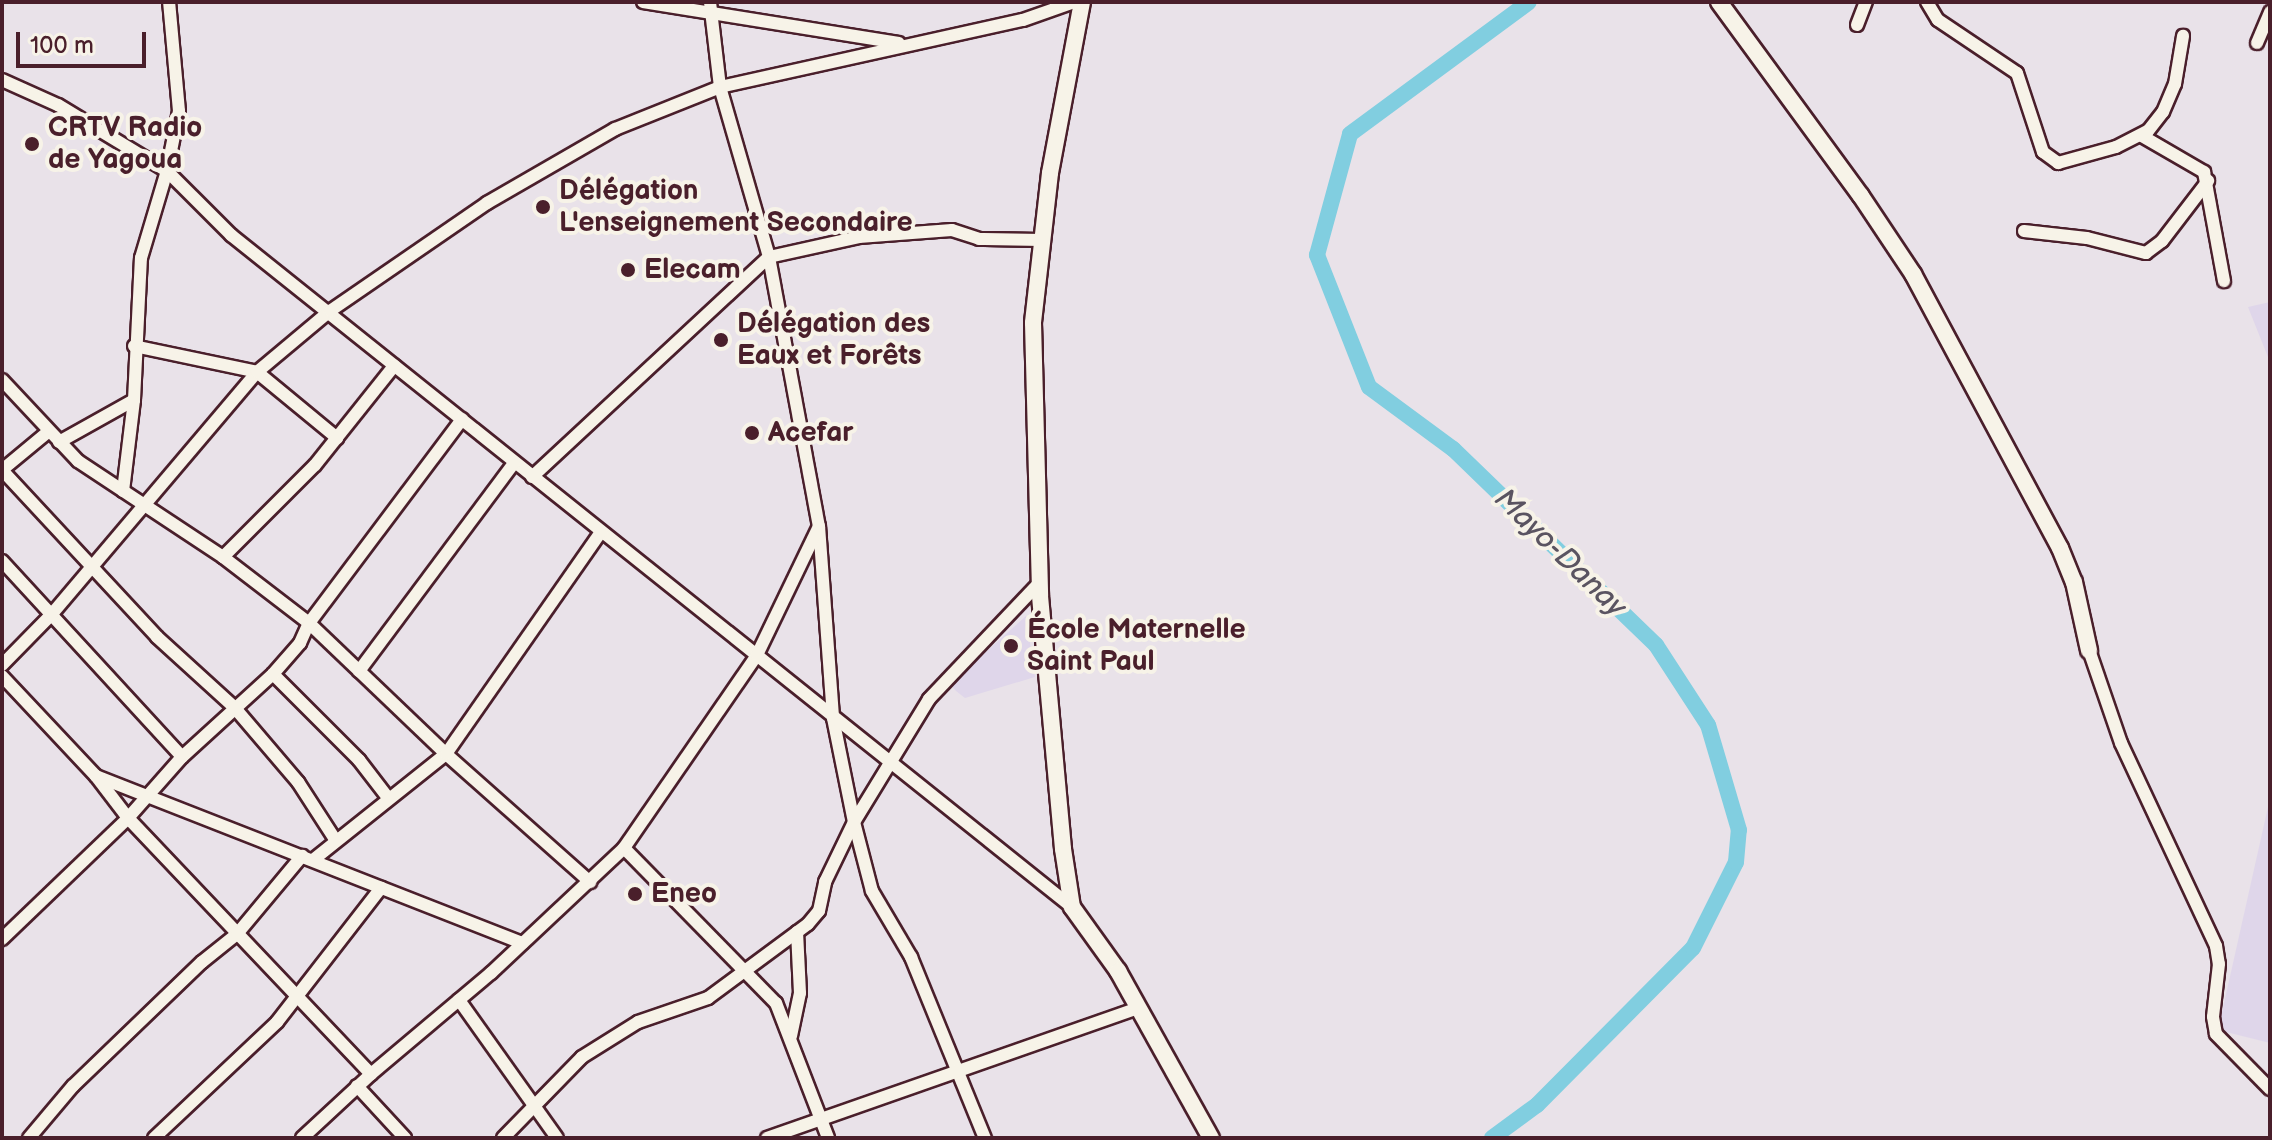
<!DOCTYPE html>
<html>
<head>
<meta charset="utf-8">
<style>
	body { margin:0 }
	#map { position:relative; width:2272px; height:1140px; overflow:hidden; background:#e9e2e9; font-family:"Balsamiq Sans",sans-serif }
	div>[style] { position:absolute }
	[style*='--x'] { left:calc(var(--x)*1px); top:calc(var(--y)*1px); width:calc(var(--w)*1px); rotate:calc(var(--a)*1deg) }
	.built>* { inset:0; background:#dfd6ea }
	.river>* { height:16px; margin:-8px; padding:0 8px; transform-origin:8px; border-radius:8px; background:#81cee0 }
	.roads { filter:drop-shadow(2px 0 #4a1f2b) drop-shadow(-2px 0 #4a1f2b) drop-shadow(0 2px #4a1f2b) drop-shadow(0 -2px #4a1f2b) }
	.minor>* { height:12px; margin:-6px; padding:0 6px; transform-origin:6px; border-radius:6px; background:#f7f3e8 }
	.major>* { height:16px; margin:-8px; padding:0 8px; transform-origin:8px; border-radius:8px; background:#f7f3e8 }
	.dots>* { width:22px; height:22px; translate:-50% -50%; box-sizing:border-box; border:4px solid #f7f3e8; border-radius:50% }
	span { translate:-50% -50%; white-space:nowrap; text-align:center; line-height:1.15; -webkit-text-stroke:8px #f7f3e8; paint-order:stroke }
	.poi-label { font-size:28px; color:#4a1f2b; font-weight:700 }
	.left { translate:0 -50%; text-align:left }
	.water-label { font-size:30px; color:#5a5461; font-style:italic }
	.frame { position:absolute; inset:0; border:4px solid #4a1f2b; pointer-events:none }
	.scale { position:absolute; left:16px; top:32px; width:130px; height:36px; box-sizing:border-box; border:4px solid #4a1f2b; border-top:0; padding-left:10px; font-size:24px; line-height:28px; white-space:nowrap; color:#4a1f2b; -webkit-text-stroke:6px #f7f3e8; paint-order:stroke }
</style>
</head>
<body>
<div id="map">
	<div class="built">
		<i style="clip-path:polygon(2270px 302px,2270px 362px,2248px 307px)"></i>
		<i style="clip-path:polygon(1026px 616px,1035px 677px,965px 698px,956px 691px,950px 684px)"></i>
		<i style="clip-path:polygon(2270px 798px,2270px 1043px,2218px 1030px)"></i>
	</div>
	<div class="river">
		<i style="--x:1492;--y:1138;--w:56;--a:-36.3"></i>
		<i style="--x:1537;--y:1105;--w:221;--a:-45.2"></i>
		<i style="--x:1693;--y:948;--w:96;--a:-63.4"></i>
		<i style="--x:1736;--y:862;--w:32;--a:-85"></i>
		<i style="--x:1739;--y:830;--w:109;--a:-106.4"></i>
		<i style="--x:1708;--y:725;--w:95;--a:-123"></i>
		<i style="--x:1656;--y:645;--w:282;--a:-136"></i>
		<i style="--x:1453;--y:449;--w:104;--a:-143.6"></i>
		<i style="--x:1369;--y:387;--w:142;--a:-111.5"></i>
		<i style="--x:1317;--y:255;--w:125;--a:-74.7"></i>
		<i style="--x:1350;--y:134;--w:222;--a:-36.4"></i>
	</div>
	<div class="roads">
		<div class="minor">
			<i style="--x:643;--y:2;--w:259;--a:9.1"></i>
			<i style="--x:710;--y:2;--w:86;--a:83.3"></i>
			<i style="--x:720;--y:87;--w:177;--a:73.9"></i>
			<i style="--x:769;--y:257;--w:274;--a:79.5"></i>
			<i style="--x:819;--y:526;--w:193;--a:85.8"></i>
			<i style="--x:833;--y:718;--w:106;--a:78.6"></i>
			<i style="--x:854;--y:822;--w:71;--a:75.4"></i>
			<i style="--x:872;--y:891;--w:77;--a:59.4"></i>
			<i style="--x:911;--y:957;--w:196;--a:67.8"></i>
			<i style="--x:1927;--y:2;--w:21;--a:59"></i>
			<i style="--x:1938;--y:20;--w:95;--a:33.9"></i>
			<i style="--x:2017;--y:73;--w:83;--a:71.8"></i>
			<i style="--x:2043;--y:152;--w:19;--a:36"></i>
			<i style="--x:2058;--y:163;--w:60;--a:-15.4"></i>
			<i style="--x:2116;--y:147;--w:36;--a:-27"></i>
			<i style="--x:2148;--y:131;--w:24;--a:-52"></i>
			<i style="--x:2163;--y:112;--w:30;--a:-67"></i>
			<i style="--x:2175;--y:84;--w:49;--a:-80.5"></i>
			<i style="--x:1857;--y:25;--w:25;--a:-69"></i>
			<i style="--x:2257;--y:43;--w:34;--a:-67"></i>
			<i style="--x:2;--y:80;--w:61;--a:24.1"></i>
			<i style="--x:58;--y:105;--w:127;--a:31.2"></i>
			<i style="--x:167;--y:171;--w:91;--a:45"></i>
			<i style="--x:231;--y:235;--w:1077;--a:38.63"></i>
			<i style="--x:2142;--y:136;--w:72;--a:30.1"></i>
			<i style="--x:2204;--y:172;--w:111;--a:79.6"></i>
			<i style="--x:2024;--y:231;--w:63;--a:6.3"></i>
			<i style="--x:2087;--y:238;--w:61;--a:14.3"></i>
			<i style="--x:2146;--y:253;--w:20;--a:-37"></i>
			<i style="--x:2162;--y:241;--w:76;--a:-52.5"></i>
			<i style="--x:134;--y:346;--w:126;--a:11.9"></i>
			<i style="--x:257;--y:372;--w:104;--a:39.5"></i>
			<i style="--x:2;--y:380;--w:111;--a:46.8"></i>
			<i style="--x:78;--y:461;--w:174;--a:33.5"></i>
			<i style="--x:223;--y:557;--w:108;--a:37.5"></i>
			<i style="--x:309;--y:623;--w:190;--a:43.7"></i>
			<i style="--x:446;--y:754;--w:193;--a:41.6"></i>
			<i style="--x:59;--y:442;--w:86;--a:-29.2"></i>
			<i style="--x:2;--y:470;--w:228;--a:47.1"></i>
			<i style="--x:157;--y:637;--w:104;--a:42.3"></i>
			<i style="--x:234;--y:707;--w:99;--a:49.5"></i>
			<i style="--x:298;--y:782;--w:70;--a:57.2"></i>
			<i style="--x:2;--y:470;--w:61;--a:-39.7"></i>
			<i style="--x:532;--y:477;--w:323;--a:-42.9"></i>
			<i style="--x:769;--y:257;--w:92;--a:-12.5"></i>
			<i style="--x:859;--y:237;--w:93;--a:-4.3"></i>
			<i style="--x:952;--y:230;--w:28;--a:18"></i>
			<i style="--x:979;--y:239;--w:63;--a:0.9"></i>
			<i style="--x:123;--y:491;--w:92;--a:-83.1"></i>
			<i style="--x:134;--y:400;--w:142;--a:-87.2"></i>
			<i style="--x:141;--y:258;--w:91;--a:-73.4"></i>
			<i style="--x:167;--y:171;--w:61;--a:-78.7"></i>
			<i style="--x:179;--y:111;--w:109;--a:-95.2"></i>
			<i style="--x:223;--y:557;--w:130;--a:-45"></i>
			<i style="--x:315;--y:465;--w:127;--a:-51.4"></i>
			<i style="--x:2;--y:561;--w:266;--a:47.4"></i>
			<i style="--x:2089;--y:650;--w:98;--a:71"></i>
			<i style="--x:2121;--y:743;--w:224;--a:64.9"></i>
			<i style="--x:2216;--y:946;--w:18;--a:81"></i>
			<i style="--x:2219;--y:964;--w:53;--a:96.5"></i>
			<i style="--x:2213;--y:1017;--w:17;--a:80"></i>
			<i style="--x:2216;--y:1034;--w:77;--a:45.5"></i>
			<i style="--x:2;--y:665;--w:70;--a:-45.6"></i>
			<i style="--x:51;--y:615;--w:319;--a:-49.7"></i>
			<i style="--x:257;--y:372;--w:95;--a:-39.9"></i>
			<i style="--x:330;--y:311;--w:191;--a:-34.5"></i>
			<i style="--x:487;--y:203;--w:148;--a:-30"></i>
			<i style="--x:615;--y:129;--w:113;--a:-21.8"></i>
			<i style="--x:720;--y:87;--w:310;--a:-12.5"></i>
			<i style="--x:1023;--y:20;--w:54;--a:-19.4"></i>
			<i style="--x:359;--y:671;--w:259;--a:-53.3"></i>
			<i style="--x:273;--y:674;--w:122;--a:45"></i>
			<i style="--x:359;--y:760;--w:49;--a:52.4"></i>
			<i style="--x:2;--y:676;--w:137;--a:46.8"></i>
			<i style="--x:96;--y:776;--w:53;--a:52.7"></i>
			<i style="--x:128;--y:818;--w:353;--a:46.5"></i>
			<i style="--x:96;--y:776;--w:458;--a:21.4"></i>
			<i style="--x:624;--y:848;--w:217;--a:45.6"></i>
			<i style="--x:776;--y:1003;--w:145;--a:68.9"></i>
			<i style="--x:313;--y:860;--w:170;--a:-38.6"></i>
			<i style="--x:446;--y:754;--w:271;--a:-55.1"></i>
			<i style="--x:2;--y:939;--w:175;--a:-43.8"></i>
			<i style="--x:128;--y:818;--w:81;--a:-48.5"></i>
			<i style="--x:182;--y:757;--w:123;--a:-42.4"></i>
			<i style="--x:273;--y:674;--w:41;--a:-48.9"></i>
			<i style="--x:300;--y:643;--w:22;--a:-66"></i>
			<i style="--x:309;--y:623;--w:255;--a:-53.1"></i>
			<i style="--x:459;--y:1000;--w:169;--a:54.6"></i>
			<i style="--x:791;--y:1036;--w:44;--a:-78.2"></i>
			<i style="--x:800;--y:993;--w:61;--a:-92.8"></i>
			<i style="--x:357;--y:1086;--w:71;--a:47.3"></i>
			<i style="--x:29;--y:1138;--w:68;--a:-49.8"></i>
			<i style="--x:73;--y:1086;--w:179;--a:-43.9"></i>
			<i style="--x:202;--y:962;--w:45;--a:-38.7"></i>
			<i style="--x:237;--y:934;--w:102;--a:-50.2"></i>
			<i style="--x:154;--y:1138;--w:169;--a:-43.3"></i>
			<i style="--x:277;--y:1022;--w:170;--a:-52.2"></i>
			<i style="--x:302;--y:1138;--w:94;--a:-42.8"></i>
			<i style="--x:371;--y:1074;--w:157;--a:-40.1"></i>
			<i style="--x:491;--y:973;--w:183;--a:-43.2"></i>
			<i style="--x:624;--y:848;--w:234;--a:-55.4"></i>
			<i style="--x:757;--y:655;--w:141;--a:-64.3"></i>
			<i style="--x:503;--y:1138;--w:113;--a:-45.7"></i>
			<i style="--x:582;--y:1057;--w:66;--a:-32"></i>
			<i style="--x:638;--y:1022;--w:74;--a:-18.9"></i>
			<i style="--x:708;--y:998;--w:124;--a:-36.5"></i>
			<i style="--x:808;--y:924;--w:17;--a:-50"></i>
			<i style="--x:819;--y:911;--w:30;--a:-78"></i>
			<i style="--x:825;--y:882;--w:67;--a:-64.2"></i>
			<i style="--x:854;--y:822;--w:144;--a:-58.6"></i>
			<i style="--x:929;--y:699;--w:160;--a:-46.5"></i>
			<i style="--x:767;--y:1138;--w:393;--a:-19.3"></i>
		</div>
		<div class="major">
			<i style="--x:1082;--y:2;--w:174;--a:100.6"></i>
			<i style="--x:1050;--y:173;--w:151;--a:96.5"></i>
			<i style="--x:1033;--y:323;--w:273;--a:88.5"></i>
			<i style="--x:1040;--y:596;--w:254;--a:84.8"></i>
			<i style="--x:1063;--y:849;--w:59;--a:81.2"></i>
			<i style="--x:1072;--y:907;--w:79;--a:54.3"></i>
			<i style="--x:1118;--y:971;--w:191;--a:60.9"></i>
			<i style="--x:1719;--y:2;--w:240;--a:53.8"></i>
			<i style="--x:1861;--y:196;--w:94;--a:56.3"></i>
			<i style="--x:1913;--y:274;--w:311;--a:61.8"></i>
			<i style="--x:2060;--y:548;--w:37;--a:68"></i>
			<i style="--x:2074;--y:582;--w:70;--a:77.6"></i>
		</div>
	</div>
	<div class="dots">
		<i style="left:32px;top:144px;background:#4a1f2b"></i>
		<i style="left:543px;top:207px;background:#4a1f2b"></i>
		<i style="left:628px;top:270px;background:#4a1f2b"></i>
		<i style="left:721px;top:340px;background:#4a1f2b"></i>
		<i style="left:752px;top:433px;background:#4a1f2b"></i>
		<i style="left:1011px;top:646px;background:#4a1f2b"></i>
		<i style="left:635px;top:894px;background:#4a1f2b"></i>
	</div>
	<div class="poi-label">
		<span class="left" style="left:48px;top:144px">CRTV Radio<br>de Yagoua</span>
		<span class="left" style="left:559px;top:207px">Délégation<br>L'enseignement Secondaire</span>
		<span class="left" style="left:644px;top:270px">Elecam</span>
		<span class="left" style="left:737px;top:340px">Délégation des<br>Eaux et Forêts</span>
		<span class="left" style="left:768px;top:433px">Acefar</span>
		<span class="left" style="left:1027px;top:646px">École Maternelle<br>Saint Paul</span>
		<span class="left" style="left:651px;top:894px">Eneo</span>
	</div>
	<div class="water-label">
		<span style="left:1560px;top:553px;rotate:44deg">Mayo-Danay</span>
	</div>
	<div class="frame"></div>
	<div class="scale">100 m</div>
</div>
</body>
</html>
